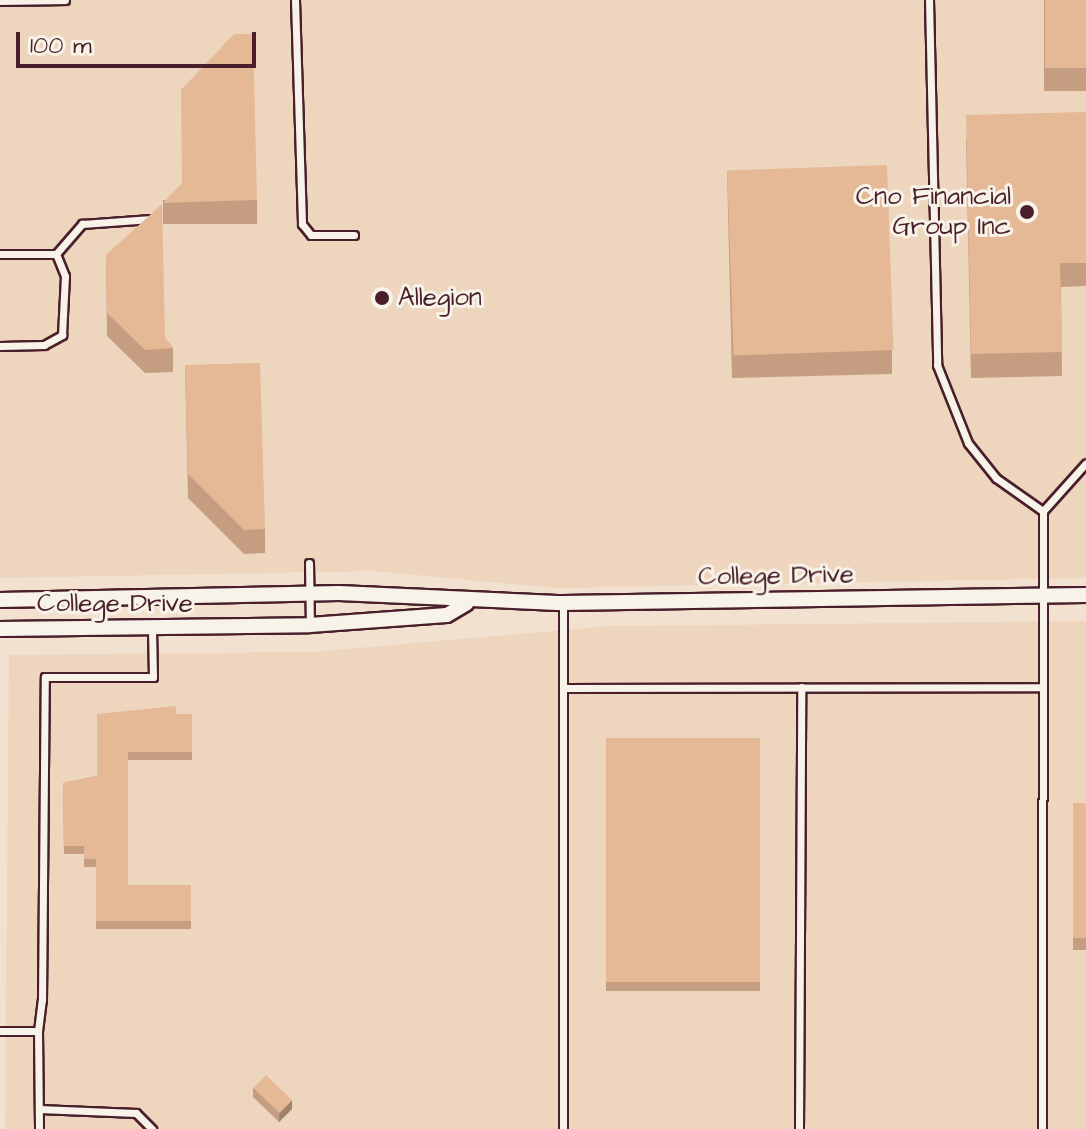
<!DOCTYPE html>
<html>
<head>
<meta charset="utf-8">
<style>
	body { margin:0 }
	#map { position:relative; width:1086px; height:1129px; overflow:hidden; background:#f2e1cf; font-family:"Architects Daughter",sans-serif }
	div>[style] { position:absolute }
	[style*='--x'] { left:calc(var(--x)*1px); top:calc(var(--y)*1px); width:calc(var(--w)*1px); rotate:calc(var(--a)*1deg) }
	.built>* { inset:0; background:#eed5be }
	.roads { filter:drop-shadow(2px 0 #4a1f2b) drop-shadow(-2px 0 #4a1f2b) drop-shadow(0 2px #4a1f2b) drop-shadow(0 -2px #4a1f2b) }
	.lane>* { height:7px; margin:-3.5px; padding:0 3.5px; transform-origin:3.5px; border-radius:3.5px; background:#f7f3e8 }
	.street>* { height:14px; margin:-7px; padding:0 7px; transform-origin:7px; border-radius:7px; background:#f7f3e8 }
	.wall>* { inset:0; background:#c59e81; transform-origin:0 0 }
	.shaded-wall>* { inset:0; background:#a08169 }
	.building>* { inset:0; background:#e5b896; transform-origin:0 0 }
	.dots>* { width:22px; height:22px; translate:-50% -50%; box-sizing:border-box; border:4px solid #f7f3e8; border-radius:50% }
	span { translate:-50% -50%; white-space:nowrap; text-align:center; line-height:1.15; -webkit-text-stroke:6px #f7f3e8; paint-order:stroke }
	.poi-label { font-size:26px; color:#4a1f2b }
	.right { translate:-100% -50%; text-align:right }
	.left { translate:0 -50%; text-align:left }
	.street-label { font-size:26px; color:#4a1f2b }
	.scale { position:absolute; left:16px; top:32px; width:240px; height:36px; box-sizing:border-box; border:4px solid #4a1f2b; border-top:0; padding-left:10px; font-size:24px; line-height:28px; white-space:nowrap; color:#4a1f2b; -webkit-text-stroke:6px #f7f3e8; paint-order:stroke }
</style>
</head>
<body>
<div id="map">
	<div class="built">
		<i style="clip-path:polygon(0 0,1086px 0,1086px 578px,556px 588px,372px 571px,0 578px)"></i>
		<i style="clip-path:polygon(1086px 621px,1086px 1129px,5px 1129px,9px 655px,312px 652px,612px 626px)"></i>
	</div>
	<div class="roads">
		<div class="lane">
			<i style="--x:295;--y:0;--w:224;--a:88.2"></i>
			<i style="--x:302;--y:224;--w:14;--a:51"></i>
			<i style="--x:311;--y:235;--w:43;--a:0"></i>
			<i style="--x:929;--y:0;--w:365;--a:88.7"></i>
			<i style="--x:937;--y:365;--w:84;--a:68.3"></i>
			<i style="--x:968;--y:443;--w:45;--a:51.3"></i>
			<i style="--x:996;--y:478;--w:57;--a:35.1"></i>
			<i style="--x:0;--y:1;--w:65;--a:-0.9"></i>
			<i style="--x:0;--y:254;--w:56;--a:0"></i>
			<i style="--x:56;--y:254;--w:40;--a:-49"></i>
			<i style="--x:82;--y:224;--w:69;--a:-4.1"></i>
			<i style="--x:0;--y:346;--w:44;--a:-1.3"></i>
			<i style="--x:44;--y:345;--w:21;--a:-29"></i>
			<i style="--x:62;--y:335;--w:59;--a:-87.1"></i>
			<i style="--x:65;--y:276;--w:24;--a:-112"></i>
			<i style="--x:309;--y:563;--w:62;--a:89.1"></i>
			<i style="--x:563;--y:603;--w:526;--a:90"></i>
			<i style="--x:563;--y:688;--w:476;--a:-0.1"></i>
			<i style="--x:0;--y:1031;--w:38;--a:0"></i>
			<i style="--x:38;--y:1031;--w:31;--a:-83"></i>
			<i style="--x:42;--y:1000;--w:323;--a:-89.5"></i>
			<i style="--x:45;--y:677;--w:108;--a:0"></i>
			<i style="--x:153;--y:677;--w:48;--a:-91.2"></i>
			<i style="--x:38;--y:1031;--w:98;--a:89.4"></i>
			<i style="--x:39;--y:1109;--w:97;--a:2.4"></i>
			<i style="--x:136;--y:1113;--w:23;--a:45"></i>
			<i style="--x:799;--y:1129;--w:442;--a:-89.7"></i>
			<i style="--x:1042;--y:1129;--w:618;--a:-89.91"></i>
			<i style="--x:1043;--y:511;--w:64;--a:-48.1"></i>
		</div>
		<div class="street">
			<i style="--x:0;--y:600;--w:339;--a:-1.2"></i>
			<i style="--x:339;--y:593;--w:224;--a:2.6"></i>
			<i style="--x:563;--y:603;--w:523;--a:-0.88"></i>
			<i style="--x:0;--y:629;--w:310;--a:-0.7"></i>
			<i style="--x:310;--y:625;--w:137;--a:-4.2"></i>
			<i style="--x:447;--y:615;--w:23;--a:-31"></i>
		</div>
	</div>
	<div class="wall">
		<i style="left:1044px;top:0;width:42px;height:91px"></i>
		<i style="clip-path:polygon(1086px 112px,1086px 286px,1061px 287px,1062px 376px,971px 378px,966px 138px)"></i>
		<i style="clip-path:polygon(727px 170px,892px 350px,892px 374px,732px 378px)"></i>
		<i style="left:257px;top:200px;width:24px;height:94px;rotate:90deg"></i>
		<i style="clip-path:polygon(106px 255px,165px 338px,173px 348px,173px 372px,145px 373px,107px 336px)"></i>
		<i style="clip-path:polygon(185px 365px,265px 529px,265px 553px,244px 554px,188px 498px)"></i>
		<i style="clip-path:polygon(176px 714px,192px 714px,192px 760px,128px 760px,128px 885px,191px 885px,191px 929px,96px 929px,96px 867px,84px 867px,84px 854px,64px 854px,63px 783px,97px 776px)"></i>
		<i style="left:606px;top:738px;width:154px;height:253px"></i>
		<i style="left:1073px;top:803px;width:13px;height:147px"></i>
		<i style="clip-path:polygon(253px 1088px,292px 1109px,279px 1122px,253px 1097px)"></i>
	</div>
	<div class="shaded-wall">
		<i style="clip-path:polygon(292px 1100px,292px 1109px,279px 1122px,279px 1114px)"></i>
	</div>
	<div class="building">
		<i style="left:1045px;top:0;width:41px;height:68px"></i>
		<i style="clip-path:polygon(234px 34px,253px 34px,257px 200px,163px 203px,182px 183px,181px 90px)"></i>
		<i style="clip-path:polygon(1086px 112px,1086px 263px,1060px 263px,1062px 352px,971px 354px,966px 115px)"></i>
		<i style="left:887px;top:165px;width:185px;height:160px;rotate:88deg"></i>
		<i style="clip-path:polygon(162px 204px,165px 338px,173px 348px,145px 350px,107px 313px,106px 255px)"></i>
		<i style="clip-path:polygon(260px 363px,265px 529px,244px 530px,188px 474px,185px 365px)"></i>
		<i style="clip-path:polygon(176px 706px,176px 714px,192px 714px,192px 752px,128px 752px,128px 885px,191px 885px,191px 921px,96px 921px,96px 859px,84px 859px,84px 846px,64px 846px,63px 783px,97px 776px,97px 714px)"></i>
		<i style="left:606px;top:738px;width:154px;height:244px"></i>
		<i style="left:1073px;top:803px;width:13px;height:135px"></i>
		<i style="left:266px;top:1075px;width:36px;height:18px;rotate:44deg"></i>
	</div>
	<div class="dots">
		<i style="left:1027px;top:212px;background:#4a1f2b"></i>
		<i style="left:382px;top:298px;background:#4a1f2b"></i>
	</div>
	<div class="poi-label">
		<span class="right" style="left:1011px;top:212px">Cno Financial<br>Group Inc</span>
		<span class="left" style="left:398px;top:298px">Allegion</span>
	</div>
	<div class="street-label">
		<span style="left:776px;top:576px;rotate:-1deg">College Drive</span>
		<span style="left:115px;top:604px">College Drive</span>
	</div>
	<div class="scale">100 m</div>
</div>
</body>
</html>
